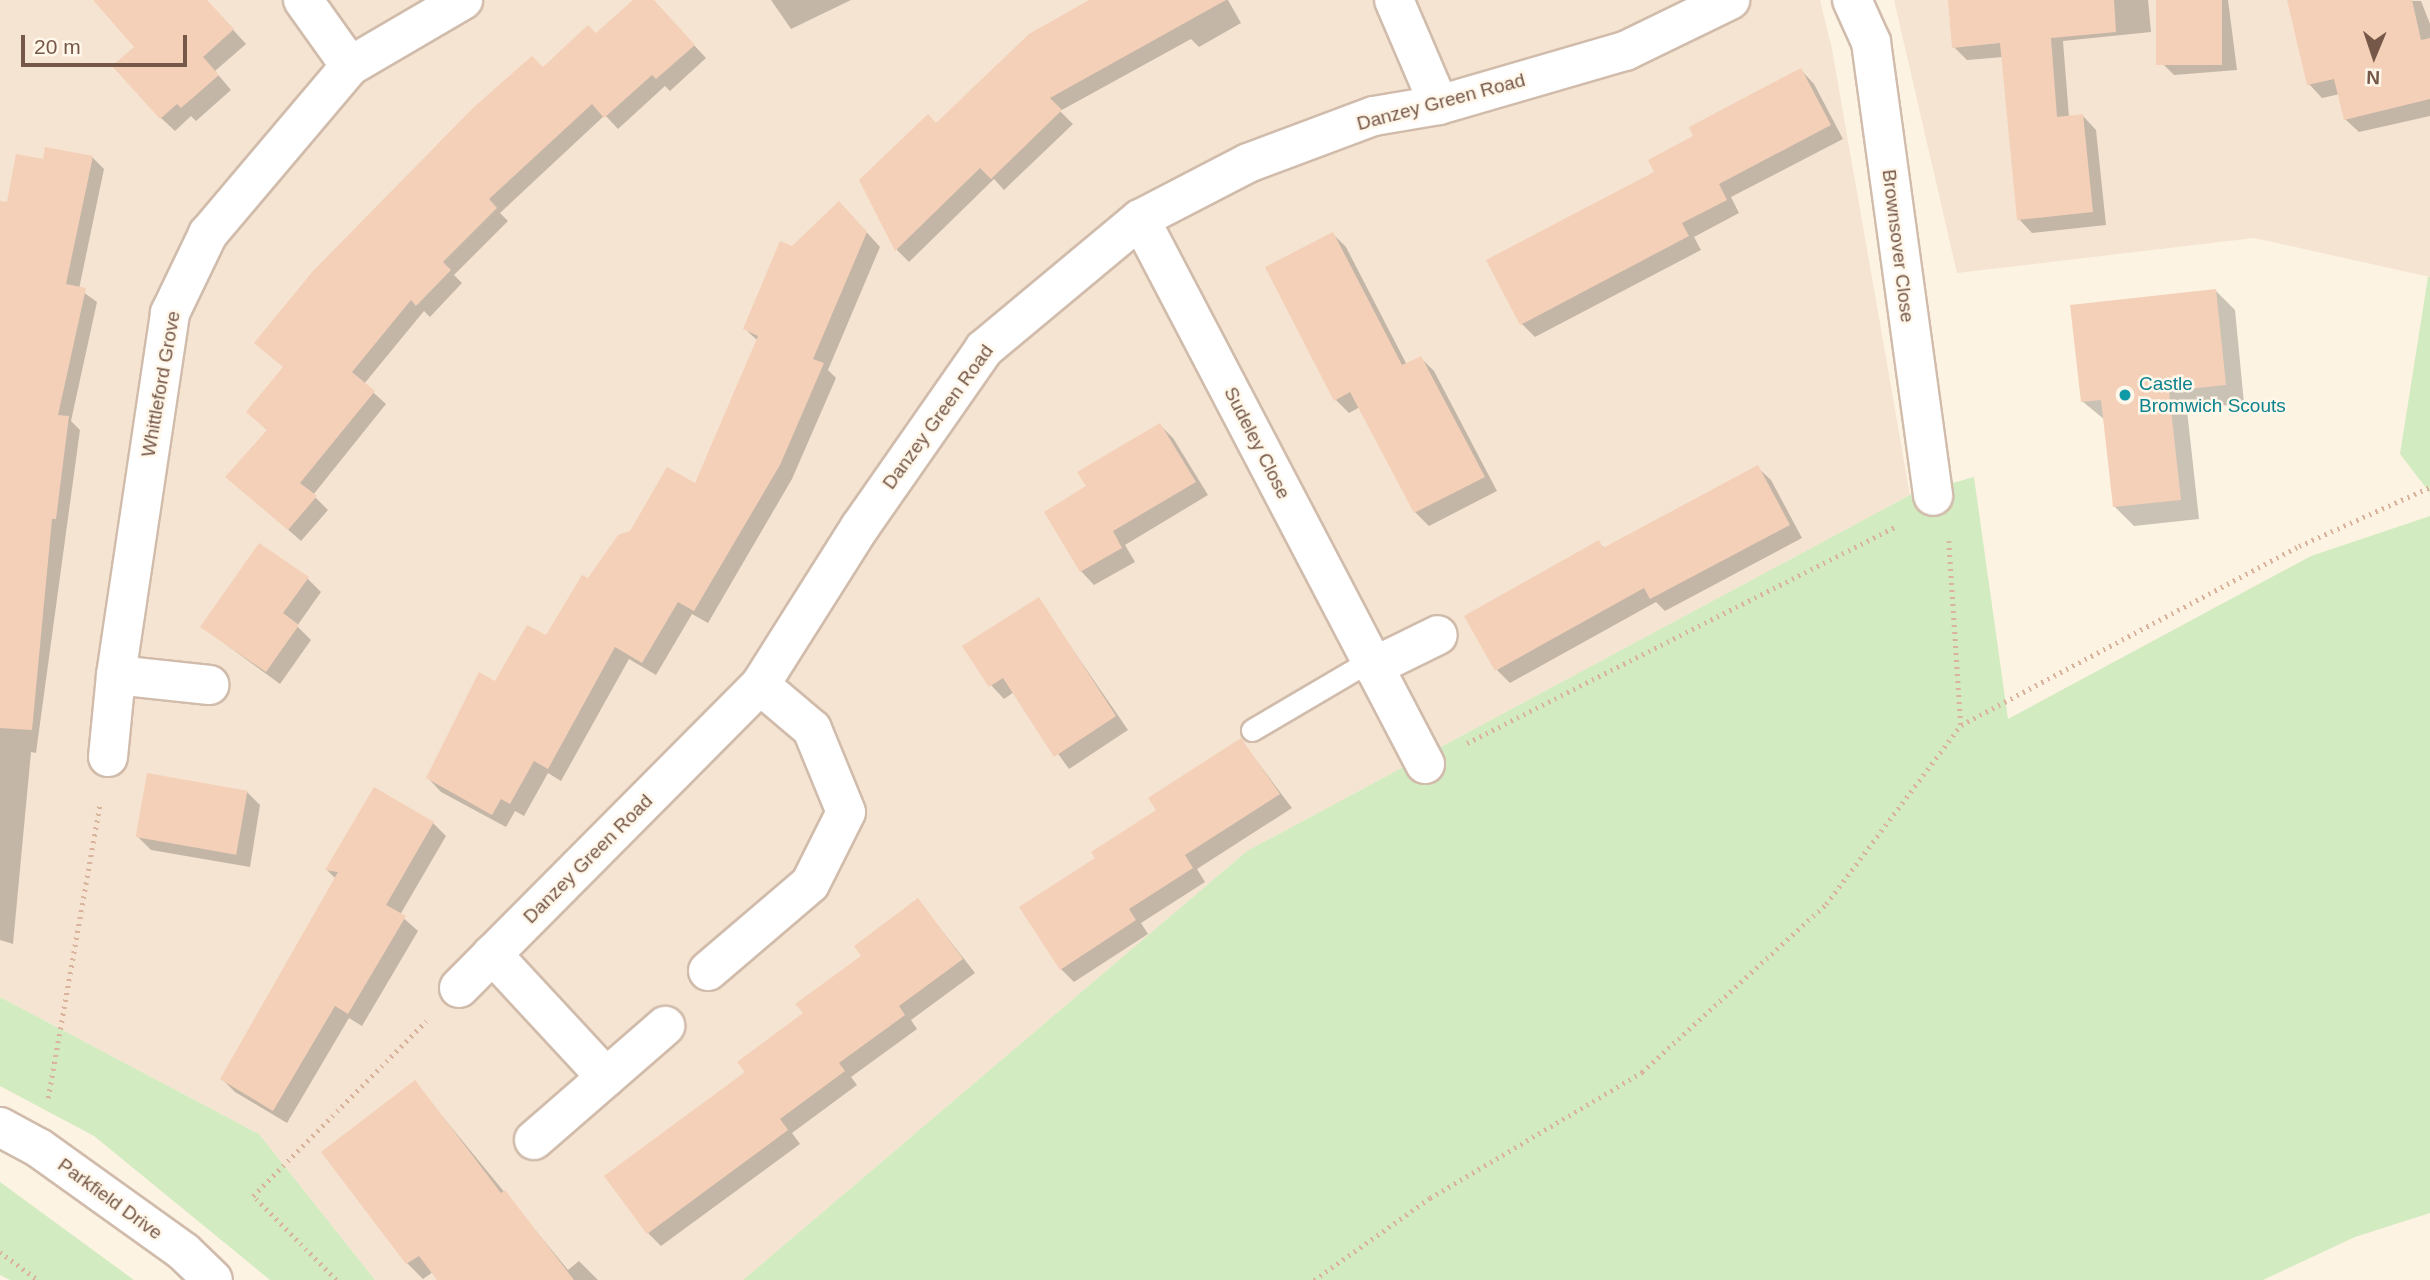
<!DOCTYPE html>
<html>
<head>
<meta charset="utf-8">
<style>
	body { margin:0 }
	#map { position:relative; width:2430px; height:1280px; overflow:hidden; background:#fdf3e3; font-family:Helvetica,sans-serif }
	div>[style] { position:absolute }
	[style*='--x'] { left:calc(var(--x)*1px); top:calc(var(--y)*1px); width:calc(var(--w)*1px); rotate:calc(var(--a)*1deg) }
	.residential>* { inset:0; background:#f5e4d1 }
	.green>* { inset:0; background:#d3ebc1 }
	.shadow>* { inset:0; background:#0003 }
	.building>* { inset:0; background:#f4d0b9; transform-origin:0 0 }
	.path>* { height:4.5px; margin-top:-2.25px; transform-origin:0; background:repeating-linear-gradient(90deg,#d9b39c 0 2px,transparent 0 7px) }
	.roads { filter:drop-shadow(2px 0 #d1bcac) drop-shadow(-2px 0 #d1bcac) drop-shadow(0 2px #d1bcac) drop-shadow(0 -2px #d1bcac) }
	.lane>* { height:21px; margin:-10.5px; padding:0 10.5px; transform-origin:10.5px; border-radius:10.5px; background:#fff }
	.street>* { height:38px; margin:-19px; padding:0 19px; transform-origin:19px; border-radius:19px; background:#fff }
	.secondary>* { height:38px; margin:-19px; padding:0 19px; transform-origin:19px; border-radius:19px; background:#fff }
	.dots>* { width:19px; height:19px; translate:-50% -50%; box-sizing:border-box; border:4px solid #fff7ea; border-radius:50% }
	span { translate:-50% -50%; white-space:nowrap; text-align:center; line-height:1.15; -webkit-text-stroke:5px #fff7ea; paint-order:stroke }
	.street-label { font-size:19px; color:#765848 }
	.culture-label { font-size:19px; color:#0d838f }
	.left { translate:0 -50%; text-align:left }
	.north { position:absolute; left:2339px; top:21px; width:70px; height:70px; -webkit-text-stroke:5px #fff7ea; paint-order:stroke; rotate:182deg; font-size:19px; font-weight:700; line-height:28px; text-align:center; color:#765848 }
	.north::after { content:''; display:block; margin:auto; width:24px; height:32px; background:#765848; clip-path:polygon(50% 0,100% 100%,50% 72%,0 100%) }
	.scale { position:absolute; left:21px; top:35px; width:166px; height:32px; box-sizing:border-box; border:4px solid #765848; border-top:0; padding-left:9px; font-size:21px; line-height:24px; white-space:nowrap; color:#765848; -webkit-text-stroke:5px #fff7ea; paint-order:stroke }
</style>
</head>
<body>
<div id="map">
	<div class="residential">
		<i style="clip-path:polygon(0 0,1820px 0,1832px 49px,1910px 495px,1247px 851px,743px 1280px,375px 1280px,259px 1134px,0 997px)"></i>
		<i style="clip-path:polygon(1894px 0,2430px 0,2430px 277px,2254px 238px,1957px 273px)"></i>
	</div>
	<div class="green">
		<i style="clip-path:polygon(2428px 277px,2430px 277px,2430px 493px,2400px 454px)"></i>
		<i style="clip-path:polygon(1974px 477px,2008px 719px,2311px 556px,2430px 516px,2430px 1213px,2355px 1237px,2263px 1280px,743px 1280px,1247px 851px,1910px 495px)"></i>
		<i style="clip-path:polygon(0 997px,259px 1134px,375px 1280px,270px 1280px,94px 1136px,0 1086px)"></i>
		<i style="clip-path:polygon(0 1182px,134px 1280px,10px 1280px,0 1275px)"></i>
	</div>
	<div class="shadow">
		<i style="clip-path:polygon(95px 0,206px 0,246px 44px,215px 71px,231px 90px,196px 121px,191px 116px,175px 131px,161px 118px,136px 47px)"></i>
		<i style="clip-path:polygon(636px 0,652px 0,706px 58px,670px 91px,665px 86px,618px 129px,605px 115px,500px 213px,508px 221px,454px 275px,462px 283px,430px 317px,424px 311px,364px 384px,386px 404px,313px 495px,328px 510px,301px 541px,228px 477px,268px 431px,248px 412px,543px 69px,596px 35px)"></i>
		<i style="clip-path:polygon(771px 0,851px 0,791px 29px)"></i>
		<i style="clip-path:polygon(1093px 0,1228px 0,1241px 23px,1199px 47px,1191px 39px,1060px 111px,1073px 124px,1004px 190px,994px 179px,909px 262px,897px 250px,862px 181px)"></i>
		<i style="clip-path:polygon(1950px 0,2148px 0,2151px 32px,2063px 41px,2069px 117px,2083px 116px,2096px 130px,2106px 225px,2032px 233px,2019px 219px,2003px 57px,1967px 60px,1954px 47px)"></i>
		<i style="clip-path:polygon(2158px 0,2228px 0,2237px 70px,2174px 75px,2163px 64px)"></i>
		<i style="clip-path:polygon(2353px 0,2421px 1px,2430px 24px,2430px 116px,2359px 132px,2345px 119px,2340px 94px,2322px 98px,2309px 84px)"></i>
		<i style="clip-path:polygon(1801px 70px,1814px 84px,1843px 139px,1731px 197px,1739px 213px,1694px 237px,1701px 250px,1535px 337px,1521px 323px,1657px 173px,1695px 137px)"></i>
		<i style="clip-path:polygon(92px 157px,104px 169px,79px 289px,97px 302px,71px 421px,80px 430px,36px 753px,31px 752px,13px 944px,0 940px,0 202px,8px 204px,44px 162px)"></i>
		<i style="clip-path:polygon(852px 216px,880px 247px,828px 370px,836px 378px,792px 479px,708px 623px,692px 614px,656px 675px,629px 659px,561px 781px,548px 773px,524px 816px,515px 811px,506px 827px,441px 792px,428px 778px,496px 684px,546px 637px,631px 532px,696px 486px,758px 341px,745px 329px,792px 248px)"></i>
		<i style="clip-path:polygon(1333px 234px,1346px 247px,1407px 365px,1421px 358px,1434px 371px,1497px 491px,1429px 526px,1415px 512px,1360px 407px,1349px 413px,1336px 400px)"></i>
		<i style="clip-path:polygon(2216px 291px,2235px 310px,2244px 403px,2187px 410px,2199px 519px,2134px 526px,2114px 506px,2105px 420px,2082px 401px)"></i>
		<i style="clip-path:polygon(1160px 425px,1173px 438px,1208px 495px,1125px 545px,1135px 562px,1094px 585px,1081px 571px,1088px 487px)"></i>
		<i style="clip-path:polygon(1757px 467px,1771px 480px,1802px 538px,1665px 611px,1656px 602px,1510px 683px,1497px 670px,1599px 543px,1605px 549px)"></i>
		<i style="clip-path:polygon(307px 578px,321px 592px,297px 626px,311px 640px,280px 684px,202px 627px)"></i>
		<i style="clip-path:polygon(1038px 599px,1128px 730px,1069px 769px,1014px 692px,1004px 699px,991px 685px)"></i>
		<i style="clip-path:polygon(1241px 740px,1292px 808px,1197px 869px,1205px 882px,1141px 923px,1148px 934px,1074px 982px,1061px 969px,1098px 858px)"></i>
		<i style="clip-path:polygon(247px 792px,260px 805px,250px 867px,151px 850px,138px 837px)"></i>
		<i style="clip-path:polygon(433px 823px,446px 836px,400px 915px,418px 931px,362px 1026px,349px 1018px,287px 1123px,235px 1092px,222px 1079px,336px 879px,327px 870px)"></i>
		<i style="clip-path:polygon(918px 900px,975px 973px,911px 1020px,917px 1029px,851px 1077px,857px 1085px,792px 1133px,800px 1144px,661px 1246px,648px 1233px,747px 1073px)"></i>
		<i style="clip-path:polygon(415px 1083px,568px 1270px,579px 1261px,598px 1280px,440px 1280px,433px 1272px,423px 1279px,407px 1263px,323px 1152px)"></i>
	</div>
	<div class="building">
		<i style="clip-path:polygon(93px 0,207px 0,234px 29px,203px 57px,219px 75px,181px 108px,177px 104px,160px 119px,112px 66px,134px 47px)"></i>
		<i style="clip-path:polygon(633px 0,654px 0,695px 45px,656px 79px,652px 75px,604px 118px,592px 104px,489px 199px,497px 208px,443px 262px,451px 270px,416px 306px,411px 300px,352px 372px,375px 391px,300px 483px,317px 496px,288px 530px,225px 477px,267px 430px,246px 412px,283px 367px,254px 343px,313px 271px,474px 107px,532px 56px,543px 67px,588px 25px,596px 33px)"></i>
		<i style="clip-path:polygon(1089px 0,1226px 0,1050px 98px,1062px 110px,991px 179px,980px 168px,895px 251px,859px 180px,928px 114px,936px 123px,1029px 34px)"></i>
		<i style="clip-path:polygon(1948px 0,2114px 0,2116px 32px,2051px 38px,2057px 117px,2083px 114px,2093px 212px,2017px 220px,2000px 43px,1952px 48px)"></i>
		<i style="left:2156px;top:0;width:66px;height:65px"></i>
		<i style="clip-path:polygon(2287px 0,2412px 0,2421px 40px,2430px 38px,2430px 99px,2344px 120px,2334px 79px,2307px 85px)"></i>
		<i style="clip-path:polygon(1801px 68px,1831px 125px,1719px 184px,1727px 200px,1682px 223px,1689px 236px,1520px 325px,1486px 260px,1654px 172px,1648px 160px,1693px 136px,1689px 127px)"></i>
		<i style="clip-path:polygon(45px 147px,93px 156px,66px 284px,86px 288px,58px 415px,69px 416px,56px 519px,52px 519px,32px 730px,0 728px,0 201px,7px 202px,16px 154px,43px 159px)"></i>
		<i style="clip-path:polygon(839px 201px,867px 232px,813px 359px,824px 363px,780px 465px,694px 611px,678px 602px,642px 663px,615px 647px,548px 769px,534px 761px,510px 804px,501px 799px,492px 815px,426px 778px,479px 672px,495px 681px,527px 625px,546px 635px,582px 575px,588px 578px,618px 535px,630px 531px,667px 467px,695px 483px,758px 336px,743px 329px,780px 241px,792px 246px)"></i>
		<i style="clip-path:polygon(1333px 232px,1402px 365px,1421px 356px,1485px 477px,1414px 513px,1350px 392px,1334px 401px,1265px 267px)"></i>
		<i style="clip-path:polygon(2216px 289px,2226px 385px,2169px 391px,2181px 500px,2113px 507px,2101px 400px,2081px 402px,2070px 305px)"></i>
		<i style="clip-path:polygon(1160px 423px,1196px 482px,1113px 531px,1122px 548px,1080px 572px,1044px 512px,1086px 486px,1077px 472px)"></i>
		<i style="clip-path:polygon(1758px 465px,1790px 525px,1650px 599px,1644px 588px,1495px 671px,1464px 616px,1599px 540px,1603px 548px)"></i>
		<i style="clip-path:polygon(259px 543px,309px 577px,283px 613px,299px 625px,266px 672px,200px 627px)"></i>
		<i style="clip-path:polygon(1039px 597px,1116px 716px,1054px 757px,1003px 678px,989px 687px,962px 646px)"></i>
		<i style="clip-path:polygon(1241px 738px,1280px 794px,1185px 855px,1193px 868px,1129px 909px,1136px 920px,1060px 970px,1019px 907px,1095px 858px,1091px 852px,1156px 810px,1148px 798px)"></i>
		<i style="left:147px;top:773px;width:102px;height:65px;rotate:10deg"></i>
		<i style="clip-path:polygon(374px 787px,434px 822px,386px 905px,406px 916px,348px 1014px,335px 1006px,273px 1111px,220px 1079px,338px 872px,325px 870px)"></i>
		<i style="clip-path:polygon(918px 898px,963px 959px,899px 1006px,905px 1015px,839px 1063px,845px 1071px,780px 1119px,788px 1130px,647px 1234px,604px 1176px,745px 1072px,737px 1062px,803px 1013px,795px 1004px,861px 956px,854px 946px)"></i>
		<i style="clip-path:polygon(415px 1080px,501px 1193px,505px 1190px,574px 1280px,437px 1280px,419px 1256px,406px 1264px,321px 1152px)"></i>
	</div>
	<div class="path">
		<i style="--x:1949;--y:541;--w:184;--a:86.3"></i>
		<i style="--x:1467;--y:743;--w:482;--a:-26.8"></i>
		<i style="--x:48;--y:1098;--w:300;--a:-80"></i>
		<i style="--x:0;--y:1252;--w:47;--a:36.4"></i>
		<i style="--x:336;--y:1280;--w:118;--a:-134.7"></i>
		<i style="--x:253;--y:1196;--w:246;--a:-45.3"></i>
		<i style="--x:1314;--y:1280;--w:142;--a:-35.3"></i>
		<i style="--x:1430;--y:1198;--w:247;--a:-30.7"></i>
		<i style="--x:1642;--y:1072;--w:249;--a:-42.4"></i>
		<i style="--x:1826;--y:904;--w:224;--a:-53"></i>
		<i style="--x:1961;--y:725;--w:382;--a:-27.9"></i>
		<i style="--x:2299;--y:546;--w:144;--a:-24.2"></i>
	</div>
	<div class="roads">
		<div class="lane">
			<i style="--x:1252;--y:730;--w:136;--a:-30.5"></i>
		</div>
		<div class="street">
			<i style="--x:303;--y:0;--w:81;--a:54.5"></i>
			<i style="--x:1394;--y:0;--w:114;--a:66.8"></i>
			<i style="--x:1852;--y:0;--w:46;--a:65.7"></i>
			<i style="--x:1871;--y:42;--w:458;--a:82.2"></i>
			<i style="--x:1140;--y:219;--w:615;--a:62.39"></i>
			<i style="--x:1373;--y:667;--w:72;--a:-26.2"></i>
			<i style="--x:116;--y:675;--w:94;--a:6.1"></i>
			<i style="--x:108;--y:757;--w:82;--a:-84.4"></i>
			<i style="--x:116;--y:675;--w:366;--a:-81.5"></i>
			<i style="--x:170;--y:313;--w:88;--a:-64.3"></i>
			<i style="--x:208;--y:234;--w:220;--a:-49.8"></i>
			<i style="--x:350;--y:66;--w:131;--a:-30.3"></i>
			<i style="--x:492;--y:954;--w:168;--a:47.2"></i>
			<i style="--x:708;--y:971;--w:134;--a:-40.5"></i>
			<i style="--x:810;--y:884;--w:80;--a:-63.4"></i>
			<i style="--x:846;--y:812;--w:90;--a:-112.3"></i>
			<i style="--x:812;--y:729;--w:68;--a:-139.8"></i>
			<i style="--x:459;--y:988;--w:427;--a:-45.2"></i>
			<i style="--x:760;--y:685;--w:187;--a:-57.7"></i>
			<i style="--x:860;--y:527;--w:217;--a:-55.1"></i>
			<i style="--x:984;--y:349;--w:203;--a:-39.8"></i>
			<i style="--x:1140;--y:219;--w:122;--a:-27.4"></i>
			<i style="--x:1248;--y:163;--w:134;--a:-20.5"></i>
			<i style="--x:1374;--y:116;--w:66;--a:-9.6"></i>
			<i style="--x:1439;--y:105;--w:194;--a:-16.2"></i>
			<i style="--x:1625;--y:51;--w:117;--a:-25.9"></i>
			<i style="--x:534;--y:1140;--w:174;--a:-41"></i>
		</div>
		<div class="secondary">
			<i style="--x:0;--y:1127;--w:44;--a:28.3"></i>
			<i style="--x:39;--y:1148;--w:178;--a:35.6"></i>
			<i style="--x:184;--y:1252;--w:40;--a:44"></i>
		</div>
	</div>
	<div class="dots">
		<i style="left:2125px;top:395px;background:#0f9aa8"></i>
	</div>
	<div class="street-label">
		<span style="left:1441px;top:102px;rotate:-15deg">Danzey Green Road</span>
		<span style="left:1898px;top:246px;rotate:83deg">Brownsover Close</span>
		<span style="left:161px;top:384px;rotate:-80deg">Whittleford Grove</span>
		<span style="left:938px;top:417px;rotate:-54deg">Danzey Green Road</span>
		<span style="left:1257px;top:443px;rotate:63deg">Sudeley Close</span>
		<span style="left:588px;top:859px;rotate:-45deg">Danzey Green Road</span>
		<span style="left:110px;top:1199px;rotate:36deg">Parkfield Drive</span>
	</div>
	<div class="culture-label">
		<span class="left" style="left:2139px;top:395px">Castle<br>Bromwich Scouts</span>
	</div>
	<div class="north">N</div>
	<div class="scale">20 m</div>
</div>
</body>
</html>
